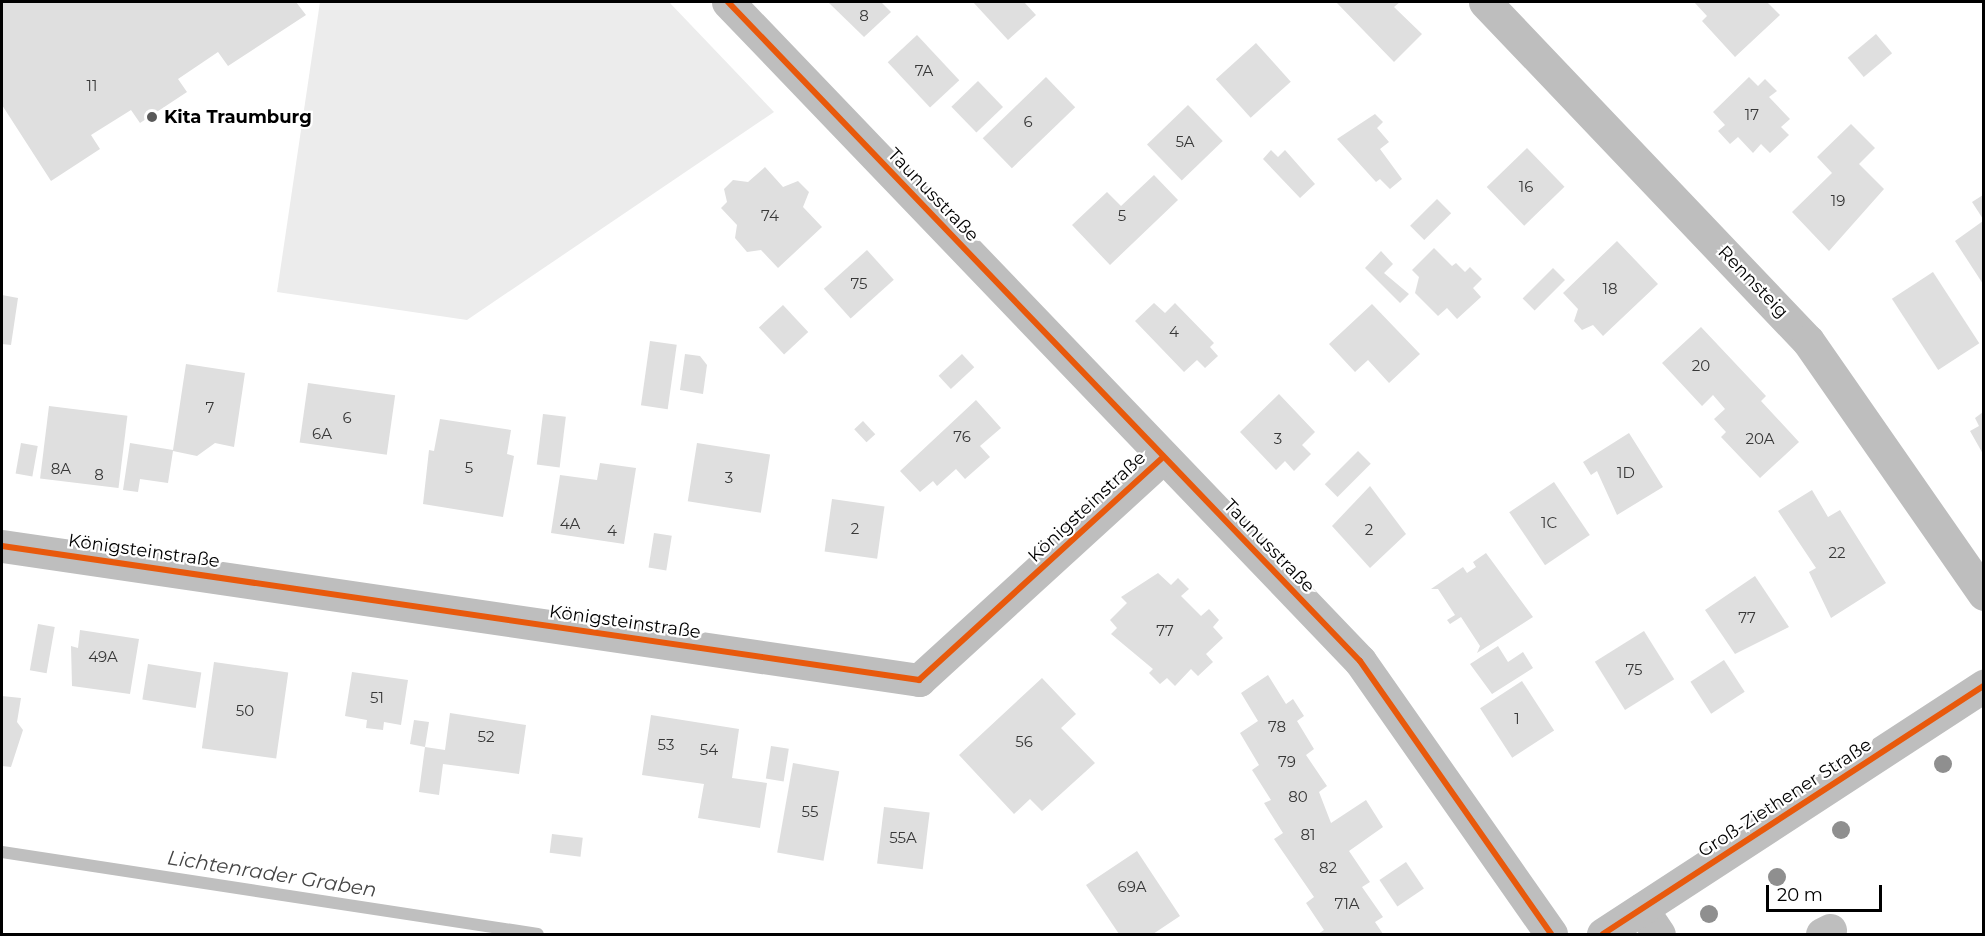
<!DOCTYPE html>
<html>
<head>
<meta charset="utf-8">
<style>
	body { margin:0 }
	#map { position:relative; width:1985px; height:936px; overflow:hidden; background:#fff; font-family:Montserrat,sans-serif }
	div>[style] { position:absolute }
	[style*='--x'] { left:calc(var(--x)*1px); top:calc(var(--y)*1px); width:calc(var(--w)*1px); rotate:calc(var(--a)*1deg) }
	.green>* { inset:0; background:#ececec }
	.stream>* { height:12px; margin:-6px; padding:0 6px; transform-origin:6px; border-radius:6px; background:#bfbfbf }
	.building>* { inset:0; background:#dfdfdf; transform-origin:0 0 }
	.minor>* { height:33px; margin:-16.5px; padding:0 16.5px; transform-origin:16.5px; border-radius:16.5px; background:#bebebe }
	.cycleway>* { height:6px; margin:-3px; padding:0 3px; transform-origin:3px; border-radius:3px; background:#e8590c }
	.trees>* { width:18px; height:18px; margin:-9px; border-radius:50%; background:#8f8f8f }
	.dots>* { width:16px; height:16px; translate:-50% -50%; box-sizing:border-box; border:3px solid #fff; border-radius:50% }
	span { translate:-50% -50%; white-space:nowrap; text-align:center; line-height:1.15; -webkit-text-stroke:4.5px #fff; paint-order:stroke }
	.number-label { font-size:15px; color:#383838 }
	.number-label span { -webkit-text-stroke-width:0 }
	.poi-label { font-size:18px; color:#000; font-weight:700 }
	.left { translate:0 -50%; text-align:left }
	.street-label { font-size:18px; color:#000 }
	.water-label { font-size:20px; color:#444; font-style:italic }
	.frame { position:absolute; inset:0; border:3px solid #000; pointer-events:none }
	.scale { position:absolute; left:1766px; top:885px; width:116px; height:27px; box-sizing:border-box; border:3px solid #000; border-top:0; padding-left:8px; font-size:18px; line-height:21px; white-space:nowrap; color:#000; -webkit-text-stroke:4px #fff; paint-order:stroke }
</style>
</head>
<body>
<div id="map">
	<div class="green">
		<i style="clip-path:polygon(320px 2px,669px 2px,774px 112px,467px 320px,277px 292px)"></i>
	</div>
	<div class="stream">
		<i style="--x:2;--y:852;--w:542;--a:8.7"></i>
	</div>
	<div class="building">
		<i style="clip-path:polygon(2px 2px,296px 2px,306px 15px,228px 66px,218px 52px,178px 79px,187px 92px,140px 123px,131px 110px,91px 135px,100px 149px,51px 181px,2px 105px)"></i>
		<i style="clip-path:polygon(828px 2px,881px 2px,891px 12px,864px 37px)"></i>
		<i style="clip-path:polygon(973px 2px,1024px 2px,1036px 15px,1008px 40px)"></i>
		<i style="clip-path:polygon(1336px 2px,1400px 2px,1394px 7px,1422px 34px,1394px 62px)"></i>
		<i style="clip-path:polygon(1694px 2px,1767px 2px,1780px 15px,1735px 57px,1702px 21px,1707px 16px)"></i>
		<i style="left:1876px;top:34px;width:25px;height:37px;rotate:50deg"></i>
		<i style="left:917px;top:35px;width:62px;height:40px;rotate:47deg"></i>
		<i style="left:1256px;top:43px;width:52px;height:54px;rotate:48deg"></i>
		<i style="left:1046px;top:77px;width:42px;height:88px;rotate:46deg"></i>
		<i style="clip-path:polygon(1749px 77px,1758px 86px,1765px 79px,1777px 91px,1769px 97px,1790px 119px,1781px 127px,1789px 135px,1770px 153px,1761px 144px,1753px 153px,1738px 137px,1730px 144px,1718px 131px,1725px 125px,1713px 112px)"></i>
		<i style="left:978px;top:81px;width:36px;height:37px;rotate:46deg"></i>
		<i style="left:1188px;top:105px;width:50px;height:57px;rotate:46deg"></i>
		<i style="clip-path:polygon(1375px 114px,1383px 122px,1377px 128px,1389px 142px,1380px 149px,1402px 179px,1390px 189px,1380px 179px,1376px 182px,1337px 139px)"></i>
		<i style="clip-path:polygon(1851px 124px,1875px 148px,1859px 164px,1884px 189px,1829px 251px,1792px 212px,1832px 173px,1817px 157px)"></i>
		<i style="left:1527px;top:148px;width:54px;height:56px;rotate:46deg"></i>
		<i style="clip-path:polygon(1271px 150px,1278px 157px,1285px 150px,1315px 184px,1300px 198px,1263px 159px)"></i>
		<i style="clip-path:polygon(765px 167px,783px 187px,798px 181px,809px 192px,803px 207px,822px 227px,778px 268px,761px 250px,747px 252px,735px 238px,737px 225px,721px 208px,727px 202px,724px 189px,733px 180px,748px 182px)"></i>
		<i style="clip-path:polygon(1154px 175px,1178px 200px,1110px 265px,1072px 225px,1107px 192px,1121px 206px)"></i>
		<i style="clip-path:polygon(1983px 195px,1983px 219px,1972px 202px)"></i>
		<i style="left:1437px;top:199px;width:20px;height:38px;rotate:45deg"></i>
		<i style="clip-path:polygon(1983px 221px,1983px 284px,1955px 241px)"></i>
		<i style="clip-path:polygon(1617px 241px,1658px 284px,1603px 336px,1593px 325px,1582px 330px,1574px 321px,1578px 309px,1563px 293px)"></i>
		<i style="clip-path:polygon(1434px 248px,1452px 266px,1456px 263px,1465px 272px,1470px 267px,1482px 279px,1473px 288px,1481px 297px,1457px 319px,1447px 308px,1438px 316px,1415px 293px,1419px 277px,1412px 270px)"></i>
		<i style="left:867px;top:250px;width:40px;height:58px;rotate:48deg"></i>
		<i style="clip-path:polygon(1381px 251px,1393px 264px,1384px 273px,1409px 294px,1400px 303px,1365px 268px)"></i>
		<i style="left:1553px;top:268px;width:17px;height:43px;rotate:45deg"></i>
		<i style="left:1933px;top:272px;width:85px;height:49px;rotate:57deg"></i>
		<i style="clip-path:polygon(2px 295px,18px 298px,11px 345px,2px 344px)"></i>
		<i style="clip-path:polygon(1154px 303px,1165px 313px,1175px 303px,1214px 343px,1210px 347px,1218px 356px,1205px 368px,1197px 360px,1184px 372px,1135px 321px)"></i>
		<i style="clip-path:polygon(1372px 304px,1420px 354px,1389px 383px,1368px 360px,1355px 372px,1329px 344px)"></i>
		<i style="left:783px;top:305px;width:37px;height:33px;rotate:47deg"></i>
		<i style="clip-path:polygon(1701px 327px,1766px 396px,1761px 401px,1799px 442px,1760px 478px,1721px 437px,1726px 432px,1714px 419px,1725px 409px,1713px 395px,1702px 406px,1662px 363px)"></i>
		<i style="left:650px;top:341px;width:27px;height:65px;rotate:8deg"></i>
		<i style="clip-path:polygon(685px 354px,700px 356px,707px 365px,703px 394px,680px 390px)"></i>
		<i style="left:962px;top:354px;width:18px;height:32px;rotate:47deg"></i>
		<i style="clip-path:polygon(186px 364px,245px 373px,234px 447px,215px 443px,197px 456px,173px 451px,168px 483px,140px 479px,138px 492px,123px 490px,130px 443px,173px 450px)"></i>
		<i style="left:308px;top:383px;width:88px;height:60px;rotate:8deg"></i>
		<i style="clip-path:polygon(1279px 394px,1315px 432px,1302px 445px,1311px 454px,1294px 471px,1285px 461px,1276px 470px,1240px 432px)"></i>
		<i style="clip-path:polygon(976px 400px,1001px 428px,980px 446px,990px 457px,965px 479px,956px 469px,937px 486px,933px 481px,920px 492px,900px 471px)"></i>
		<i style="left:49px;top:406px;width:79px;height:73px;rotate:7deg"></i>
		<i style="clip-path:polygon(1983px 412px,1983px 454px,1970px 431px,1979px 426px,1975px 418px)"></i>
		<i style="left:543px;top:414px;width:23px;height:51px;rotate:7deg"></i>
		<i style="clip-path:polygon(440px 419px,511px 430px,507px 454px,514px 456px,503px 517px,423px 504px,429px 450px,434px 451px)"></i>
		<i style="left:863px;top:421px;width:18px;height:12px;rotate:47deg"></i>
		<i style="clip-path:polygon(1629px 433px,1663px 487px,1617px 515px,1597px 471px,1591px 475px,1583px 462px)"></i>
		<i style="left:21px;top:443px;width:17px;height:31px;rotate:10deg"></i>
		<i style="left:697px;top:443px;width:74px;height:59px;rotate:9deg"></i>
		<i style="left:1358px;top:451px;width:18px;height:47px;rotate:45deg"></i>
		<i style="clip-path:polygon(600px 463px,636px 468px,624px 544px,551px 533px,560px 475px,597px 480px)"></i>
		<i style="left:1554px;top:482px;width:64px;height:54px;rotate:56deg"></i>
		<i style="clip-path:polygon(1370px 486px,1406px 534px,1370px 568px,1332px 526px)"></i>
		<i style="clip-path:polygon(1812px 490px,1828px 517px,1840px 510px,1886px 583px,1831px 618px,1809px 572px,1816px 568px,1778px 511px)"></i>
		<i style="left:832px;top:499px;width:53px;height:53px;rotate:8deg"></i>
		<i style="left:654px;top:533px;width:18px;height:35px;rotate:9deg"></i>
		<i style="clip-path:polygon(1486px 553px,1533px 617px,1477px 653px,1480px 646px,1461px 617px,1450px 624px,1447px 620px,1455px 615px,1438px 589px,1431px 589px,1463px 567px,1467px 573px,1476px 567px,1473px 562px)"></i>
		<i style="clip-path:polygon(1158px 573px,1171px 585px,1178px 578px,1189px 589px,1181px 596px,1201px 616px,1209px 609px,1219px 620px,1213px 627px,1223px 638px,1206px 654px,1213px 662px,1198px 676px,1191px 669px,1175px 686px,1167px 678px,1160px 684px,1149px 673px,1153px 669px,1111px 634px,1117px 628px,1110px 620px,1127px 603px,1121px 597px)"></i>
		<i style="clip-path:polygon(1755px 576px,1789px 627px,1735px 654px,1705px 610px)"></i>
		<i style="left:38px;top:624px;width:17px;height:47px;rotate:10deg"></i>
		<i style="clip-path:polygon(80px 630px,139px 639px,130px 694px,72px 686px,71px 646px,78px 648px)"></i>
		<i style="left:1644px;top:631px;width:57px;height:58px;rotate:58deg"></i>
		<i style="clip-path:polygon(1498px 646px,1508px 662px,1523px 652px,1533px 668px,1492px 694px,1470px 664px)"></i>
		<i style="left:1724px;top:660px;width:38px;height:40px;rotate:57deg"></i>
		<i style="left:214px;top:662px;width:75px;height:87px;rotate:8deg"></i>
		<i style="left:148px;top:664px;width:54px;height:36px;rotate:9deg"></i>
		<i style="clip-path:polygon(352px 672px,408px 680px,401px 725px,384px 722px,383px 730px,366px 728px,367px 720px,345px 716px)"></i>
		<i style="clip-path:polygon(1268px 675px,1286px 704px,1293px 699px,1304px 716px,1297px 721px,1314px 749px,1306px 755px,1327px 786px,1319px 792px,1331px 823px,1366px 800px,1383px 827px,1349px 851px,1370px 882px,1362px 887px,1383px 917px,1375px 922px,1383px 934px,1318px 934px,1324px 930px,1306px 903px,1314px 897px,1274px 839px,1283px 833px,1264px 803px,1271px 800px,1252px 770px,1259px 765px,1240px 733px,1258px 721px,1241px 693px)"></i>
		<i style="clip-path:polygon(1042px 678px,1076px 714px,1061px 728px,1095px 763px,1042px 811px,1030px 799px,1014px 814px,959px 755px)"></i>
		<i style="left:1522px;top:681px;width:59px;height:50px;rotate:57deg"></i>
		<i style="clip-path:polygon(2px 696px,21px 698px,17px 722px,23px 730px,11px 767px,2px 766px)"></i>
		<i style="clip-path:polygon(450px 713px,526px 725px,519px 774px,443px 764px,439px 795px,419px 792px,425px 747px,410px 744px,414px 720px,429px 722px,425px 747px,445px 750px)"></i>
		<i style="clip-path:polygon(651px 715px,739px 729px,732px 778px,767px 783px,760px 828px,698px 818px,704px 784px,642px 775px)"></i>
		<i style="left:771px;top:746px;width:18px;height:33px;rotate:9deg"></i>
		<i style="left:793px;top:763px;width:47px;height:91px;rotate:10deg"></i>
		<i style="left:884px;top:807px;width:46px;height:57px;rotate:7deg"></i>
		<i style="left:552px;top:834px;width:31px;height:19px;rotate:7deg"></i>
		<i style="clip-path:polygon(1137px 851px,1180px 916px,1153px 934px,1119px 934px,1086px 885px)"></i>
		<i style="left:1406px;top:862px;width:32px;height:32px;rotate:56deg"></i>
	</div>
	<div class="minor">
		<i style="--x:728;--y:2;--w:913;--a:46.2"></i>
		<i style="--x:1360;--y:661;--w:333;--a:55"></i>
		<i style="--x:1485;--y:2;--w:468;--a:46.4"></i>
		<i style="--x:1808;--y:341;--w:308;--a:55.2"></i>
		<i style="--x:2;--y:546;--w:927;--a:8.31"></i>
		<i style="--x:919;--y:680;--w:329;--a:-42.4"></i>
		<i style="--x:1642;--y:909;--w:30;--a:56"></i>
		<i style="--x:1603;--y:934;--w:455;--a:-33.1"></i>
		<i style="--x:1822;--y:934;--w:9;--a:-27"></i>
	</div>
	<div class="cycleway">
		<i style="--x:728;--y:2;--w:913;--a:46.2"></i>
		<i style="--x:1360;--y:661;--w:333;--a:55"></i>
		<i style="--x:2;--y:546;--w:927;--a:8.31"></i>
		<i style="--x:919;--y:680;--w:329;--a:-42.4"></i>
		<i style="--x:1603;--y:934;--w:455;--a:-33.1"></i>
	</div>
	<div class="trees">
		<i style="left:1943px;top:764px"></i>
		<i style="left:1841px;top:830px"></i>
		<i style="left:1777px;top:877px"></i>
		<i style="left:1709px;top:914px"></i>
	</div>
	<div class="dots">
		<i style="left:152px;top:117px;background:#595959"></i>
	</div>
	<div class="number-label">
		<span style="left:864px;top:16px">8</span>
		<span style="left:924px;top:71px">7A</span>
		<span style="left:92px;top:86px">11</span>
		<span style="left:1752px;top:115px">17</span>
		<span style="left:1028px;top:122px">6</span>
		<span style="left:1185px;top:142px">5A</span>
		<span style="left:1526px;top:187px">16</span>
		<span style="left:1838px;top:201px">19</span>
		<span style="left:770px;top:216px">74</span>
		<span style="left:1122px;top:216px">5</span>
		<span style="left:859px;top:284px">75</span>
		<span style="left:1610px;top:289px">18</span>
		<span style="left:1174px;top:332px">4</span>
		<span style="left:1701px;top:366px">20</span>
		<span style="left:210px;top:408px">7</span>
		<span style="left:347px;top:418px">6</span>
		<span style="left:322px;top:434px">6A</span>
		<span style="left:962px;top:437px">76</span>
		<span style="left:1278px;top:439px">3</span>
		<span style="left:1760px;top:439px">20A</span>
		<span style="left:469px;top:468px">5</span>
		<span style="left:61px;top:469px">8A</span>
		<span style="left:1626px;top:473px">1D</span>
		<span style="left:99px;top:475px">8</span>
		<span style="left:729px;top:478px">3</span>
		<span style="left:1549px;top:523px">1C</span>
		<span style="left:570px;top:524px">4A</span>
		<span style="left:855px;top:529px">2</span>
		<span style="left:1369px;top:530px">2</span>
		<span style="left:612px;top:531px">4</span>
		<span style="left:1837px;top:553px">22</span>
		<span style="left:1747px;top:618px">77</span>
		<span style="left:1165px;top:631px">77</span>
		<span style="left:103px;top:657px">49A</span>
		<span style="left:1634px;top:670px">75</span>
		<span style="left:377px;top:698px">51</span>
		<span style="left:245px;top:711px">50</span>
		<span style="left:1517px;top:719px">1</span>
		<span style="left:1277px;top:727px">78</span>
		<span style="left:486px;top:737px">52</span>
		<span style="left:1024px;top:742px">56</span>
		<span style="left:666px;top:745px">53</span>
		<span style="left:709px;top:750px">54</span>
		<span style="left:1287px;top:762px">79</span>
		<span style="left:1298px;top:797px">80</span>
		<span style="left:810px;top:812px">55</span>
		<span style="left:1308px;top:835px">81</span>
		<span style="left:903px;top:838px">55A</span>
		<span style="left:1328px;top:868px">82</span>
		<span style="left:1132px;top:887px">69A</span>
		<span style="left:1347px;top:904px">71A</span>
	</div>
	<div class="poi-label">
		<span class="left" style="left:164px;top:117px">Kita Traumburg</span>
	</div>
	<div class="street-label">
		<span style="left:933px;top:195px;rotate:46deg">Taunusstraße</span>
		<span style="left:1753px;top:282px;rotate:46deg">Rennsteig</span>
		<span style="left:1087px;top:507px;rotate:-43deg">Königsteinstraße</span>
		<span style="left:1269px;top:546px;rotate:46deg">Taunusstraße</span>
		<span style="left:144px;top:551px;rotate:8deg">Königsteinstraße</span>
		<span style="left:625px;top:622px;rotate:8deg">Königsteinstraße</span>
		<span style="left:1785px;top:798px;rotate:-33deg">Groß-Ziethener Straße</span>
	</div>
	<div class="water-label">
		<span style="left:272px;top:874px;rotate:9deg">Lichtenrader Graben</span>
	</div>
	<div class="frame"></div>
	<div class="scale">20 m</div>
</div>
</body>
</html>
